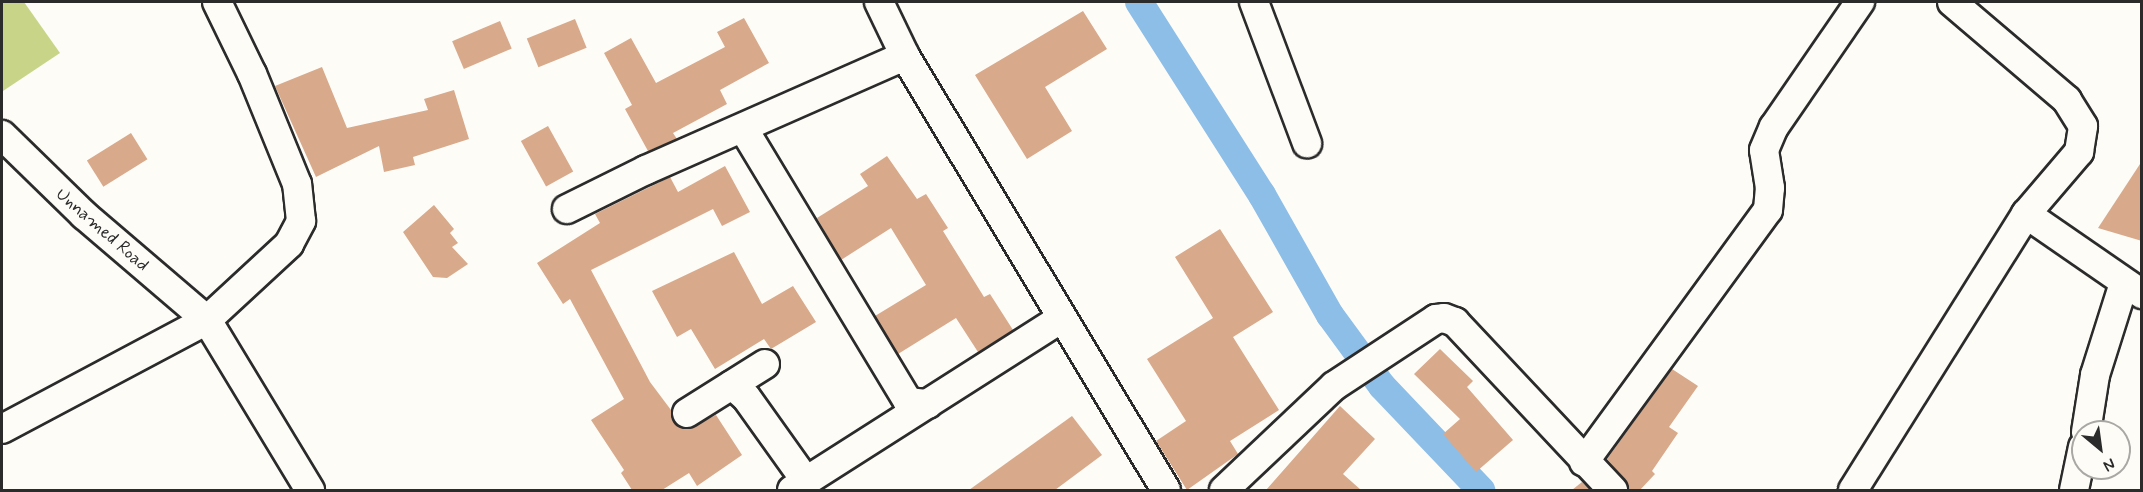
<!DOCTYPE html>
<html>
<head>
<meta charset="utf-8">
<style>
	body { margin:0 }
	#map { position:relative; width:2143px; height:492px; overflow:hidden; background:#fdfcf7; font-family:Mynerve,sans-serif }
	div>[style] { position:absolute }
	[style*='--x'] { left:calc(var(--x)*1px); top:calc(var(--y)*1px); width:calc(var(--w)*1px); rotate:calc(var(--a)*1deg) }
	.green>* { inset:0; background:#c8d589 }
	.canal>* { height:28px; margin:-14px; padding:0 14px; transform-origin:14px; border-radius:14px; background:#8cbee8 }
	.building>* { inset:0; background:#d8a98a; transform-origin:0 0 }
	.roads { filter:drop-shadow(2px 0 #2b2b2b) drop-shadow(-2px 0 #2b2b2b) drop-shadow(0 2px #2b2b2b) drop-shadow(0 -2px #2b2b2b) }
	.minor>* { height:28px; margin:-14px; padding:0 14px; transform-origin:14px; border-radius:14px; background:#fdfcf7 }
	span { translate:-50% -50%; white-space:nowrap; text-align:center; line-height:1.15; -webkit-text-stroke:4.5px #fdfcf7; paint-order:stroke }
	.street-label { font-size:18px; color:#2b2b2b }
	.frame { position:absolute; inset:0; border:3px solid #2b2b2b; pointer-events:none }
	.north { position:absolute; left:2071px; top:420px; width:60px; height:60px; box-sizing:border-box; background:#fdfcf7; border:2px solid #a9a8a5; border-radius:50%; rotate:151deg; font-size:16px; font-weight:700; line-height:24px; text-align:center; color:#2b2b2b }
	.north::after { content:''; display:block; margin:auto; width:21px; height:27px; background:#2b2b2b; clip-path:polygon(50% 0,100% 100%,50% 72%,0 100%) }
</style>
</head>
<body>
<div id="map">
	<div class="green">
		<i style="clip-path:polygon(2px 2px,24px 2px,60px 53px,3px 91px)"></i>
	</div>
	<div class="canal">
		<i style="--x:1139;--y:2;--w:229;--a:57.5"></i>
		<i style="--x:1262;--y:195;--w:138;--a:60.5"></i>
		<i style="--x:1330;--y:315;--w:88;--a:53.8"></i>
		<i style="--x:1382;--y:386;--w:144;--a:46.4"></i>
	</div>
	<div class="building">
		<i style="clip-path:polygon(1083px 11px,1107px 49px,1045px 87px,1072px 131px,1027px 159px,975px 75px)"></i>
		<i style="clip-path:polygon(744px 18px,769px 63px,720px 90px,727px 104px,673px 133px,677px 139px,648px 151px,625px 109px,632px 105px,604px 53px,631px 38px,656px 83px,725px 47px,717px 32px)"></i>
		<i style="left:575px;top:19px;width:31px;height:52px;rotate:68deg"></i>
		<i style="left:500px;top:21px;width:30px;height:52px;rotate:67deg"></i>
		<i style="clip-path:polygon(322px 67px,347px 128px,428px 110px,424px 99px,454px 90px,469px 139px,413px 157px,415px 165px,384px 172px,379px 146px,316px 177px,275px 86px)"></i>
		<i style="left:548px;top:126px;width:52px;height:31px;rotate:61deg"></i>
		<i style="left:131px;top:133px;width:31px;height:52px;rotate:58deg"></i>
		<i style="clip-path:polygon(887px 156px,917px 199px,926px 194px,948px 228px,943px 231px,984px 297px,990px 294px,1013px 330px,978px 352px,956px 318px,898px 354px,875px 316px,926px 285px,891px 228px,841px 260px,817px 218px,868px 186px,860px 174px)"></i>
		<i style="clip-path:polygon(2142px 161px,2142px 241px,2098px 228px)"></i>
		<i style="clip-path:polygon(725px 166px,750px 212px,722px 226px,713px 209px,591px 270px,650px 382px,671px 410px,673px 422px,688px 429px,716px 415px,742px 455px,697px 486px,689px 473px,662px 490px,632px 490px,621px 473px,624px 470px,591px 420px,624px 399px,570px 299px,563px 304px,537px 263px,600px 223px,595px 214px,670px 177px,678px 192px)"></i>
		<i style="clip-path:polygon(434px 205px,454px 229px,450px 233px,458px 243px,452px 247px,468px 264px,447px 278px,433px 277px,403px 232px)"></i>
		<i style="clip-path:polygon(1220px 229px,1273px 312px,1233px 337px,1279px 410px,1230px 441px,1238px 454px,1187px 490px,1156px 441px,1186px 421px,1147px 359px,1213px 318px,1175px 257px)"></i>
		<i style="clip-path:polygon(734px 252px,762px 304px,793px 286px,816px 322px,771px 349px,764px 339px,715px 369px,691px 329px,677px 337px,652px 291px)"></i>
		<i style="clip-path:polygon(1440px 349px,1473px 381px,1467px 387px,1513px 440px,1476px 472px,1443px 434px,1460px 419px,1414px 374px)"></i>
		<i style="clip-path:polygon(1672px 369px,1698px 386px,1669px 427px,1678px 433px,1652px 471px,1655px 474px,1640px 490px,1629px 490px,1625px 479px,1607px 459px)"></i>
		<i style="clip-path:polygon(1340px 406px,1375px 439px,1343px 474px,1361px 490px,1266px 490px)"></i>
		<i style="clip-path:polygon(1072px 416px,1102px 455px,1055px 490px,969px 490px)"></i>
		<i style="clip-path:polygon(1582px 482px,1591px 490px,1572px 490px)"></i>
	</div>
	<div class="roads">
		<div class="minor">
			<i style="--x:879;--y:2;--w:60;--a:64.3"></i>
			<i style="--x:905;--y:56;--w:506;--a:58.98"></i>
			<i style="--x:1254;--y:2;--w:151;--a:69.4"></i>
			<i style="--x:743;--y:128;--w:320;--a:58.9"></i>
			<i style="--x:908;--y:402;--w:20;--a:6"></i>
			<i style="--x:2;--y:135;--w:115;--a:44.3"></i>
			<i style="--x:84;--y:215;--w:162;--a:40.5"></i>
			<i style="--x:207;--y:320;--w:199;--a:58.8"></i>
			<i style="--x:567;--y:209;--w:88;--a:-26.3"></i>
			<i style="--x:646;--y:170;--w:283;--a:-23.8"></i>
			<i style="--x:2026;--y:214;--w:141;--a:34.6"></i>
			<i style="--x:732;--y:385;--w:18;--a:41"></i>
			<i style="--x:746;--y:397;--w:103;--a:54.5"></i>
			<i style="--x:687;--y:413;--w:92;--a:-32.1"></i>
			<i style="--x:2;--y:429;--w:232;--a:-28"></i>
			<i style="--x:207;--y:320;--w:112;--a:-42.8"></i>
			<i style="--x:289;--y:244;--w:26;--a:-62"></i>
			<i style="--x:301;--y:221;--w:37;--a:-96"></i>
			<i style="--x:297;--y:184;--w:119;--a:-112.2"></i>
			<i style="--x:252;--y:74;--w:80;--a:-115.9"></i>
			<i style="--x:2086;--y:432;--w:58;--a:-81"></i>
			<i style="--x:2095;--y:375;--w:96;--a:-72.5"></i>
			<i style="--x:1584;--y:462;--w:312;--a:-53.9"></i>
			<i style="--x:1768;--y:210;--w:22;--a:-85"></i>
			<i style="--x:1770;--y:188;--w:38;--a:-99"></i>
			<i style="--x:1764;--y:150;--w:25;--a:-67"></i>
			<i style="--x:1774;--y:127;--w:152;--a:-55.5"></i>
			<i style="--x:792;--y:490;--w:320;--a:-32.5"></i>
			<i style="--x:1224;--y:490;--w:151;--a:-43.4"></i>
			<i style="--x:1334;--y:386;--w:122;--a:-33.3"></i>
			<i style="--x:1436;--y:319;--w:8;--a:-7"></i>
			<i style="--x:1444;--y:318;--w:12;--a:20"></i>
			<i style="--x:1455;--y:322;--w:231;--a:46.8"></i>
			<i style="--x:1853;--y:490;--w:326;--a:-57.9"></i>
			<i style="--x:2026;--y:214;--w:82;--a:-49.5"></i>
			<i style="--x:2079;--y:152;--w:26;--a:-81"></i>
			<i style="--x:2083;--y:126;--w:31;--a:-122"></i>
			<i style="--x:2067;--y:100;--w:151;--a:-139.6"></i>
			<i style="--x:2074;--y:490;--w:44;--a:-78.2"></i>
		</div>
	</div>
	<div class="street-label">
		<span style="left:102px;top:230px;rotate:41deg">Unnamed Road</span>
	</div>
	<div class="frame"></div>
	<div class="north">N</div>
</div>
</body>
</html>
